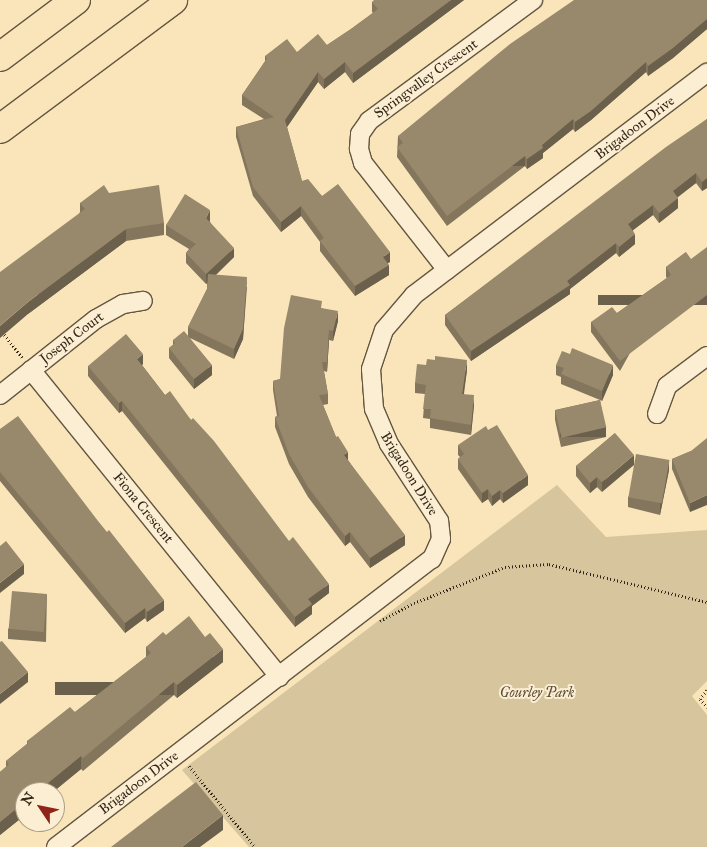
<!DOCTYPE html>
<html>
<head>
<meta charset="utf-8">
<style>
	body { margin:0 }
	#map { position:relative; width:707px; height:847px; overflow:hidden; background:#f9e5b9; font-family:"IM FELL Great Primer",serif }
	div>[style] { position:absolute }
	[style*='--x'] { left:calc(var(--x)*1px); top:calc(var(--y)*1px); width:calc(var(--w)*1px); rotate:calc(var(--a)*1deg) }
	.green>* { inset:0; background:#d7c59e }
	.path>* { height:3px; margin-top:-1.5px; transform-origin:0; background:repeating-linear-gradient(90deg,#322618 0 1px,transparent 0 3.5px) }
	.roads { filter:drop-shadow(1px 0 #645640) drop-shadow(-1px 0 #645640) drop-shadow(0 1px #645640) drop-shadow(0 -1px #645640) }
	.minor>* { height:18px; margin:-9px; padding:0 9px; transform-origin:9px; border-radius:9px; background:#fbeed2 }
	.motorway>* { height:28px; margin:-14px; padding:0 14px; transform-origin:14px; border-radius:14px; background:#f9e5b9 }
	.wall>* { inset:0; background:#84765d }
	.shaded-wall>* { inset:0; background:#6b604c; transform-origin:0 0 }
	.building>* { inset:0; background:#99896c; transform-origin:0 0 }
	span { translate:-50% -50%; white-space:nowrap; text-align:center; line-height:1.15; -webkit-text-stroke:4px #fbeed2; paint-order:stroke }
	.street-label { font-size:14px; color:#322618 }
	.park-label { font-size:14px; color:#5b4e3a; font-style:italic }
	.north { position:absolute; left:15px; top:782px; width:50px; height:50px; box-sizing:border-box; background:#fbeed2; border:1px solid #ab9e88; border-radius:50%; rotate:304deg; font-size:14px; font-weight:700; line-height:20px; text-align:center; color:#322618 }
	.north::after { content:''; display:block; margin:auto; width:18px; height:22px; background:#8f2418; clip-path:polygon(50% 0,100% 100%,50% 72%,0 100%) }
</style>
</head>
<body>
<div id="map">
	<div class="green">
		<i style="clip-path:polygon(557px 485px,606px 537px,707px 530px,707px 681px,692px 696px,707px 715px,707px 847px,249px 847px,182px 770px)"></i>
	</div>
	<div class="path">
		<i style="--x:0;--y:329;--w:36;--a:52"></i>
		<i style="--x:380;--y:621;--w:38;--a:-28"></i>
		<i style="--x:414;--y:603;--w:98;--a:-21.6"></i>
		<i style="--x:505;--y:567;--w:44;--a:-3.9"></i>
		<i style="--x:549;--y:564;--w:163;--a:13.5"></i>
		<i style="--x:707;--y:690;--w:11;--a:128"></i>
		<i style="--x:700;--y:699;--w:11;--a:49"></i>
		<i style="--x:189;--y:766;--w:104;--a:50.8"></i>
	</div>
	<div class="roads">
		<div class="minor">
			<i style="--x:447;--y:270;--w:136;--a:-128.1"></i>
			<i style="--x:363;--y:163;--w:15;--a:-106"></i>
			<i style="--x:359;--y:149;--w:15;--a:-86"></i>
			<i style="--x:360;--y:134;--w:16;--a:-55"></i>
			<i style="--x:369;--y:121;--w:204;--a:-36.4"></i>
			<i style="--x:31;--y:370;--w:395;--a:51"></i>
			<i style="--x:0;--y:395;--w:122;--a:-38.4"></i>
			<i style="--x:96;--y:319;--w:31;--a:-29"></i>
			<i style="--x:123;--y:304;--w:20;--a:-9"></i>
			<i style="--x:657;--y:414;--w:30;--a:-70"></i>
			<i style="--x:667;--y:386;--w:50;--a:-36.9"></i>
			<i style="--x:56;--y:847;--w:474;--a:-37.5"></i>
			<i style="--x:432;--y:559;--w:22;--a:-66"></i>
			<i style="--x:441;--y:539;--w:18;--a:-96"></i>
			<i style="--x:439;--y:521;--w:92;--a:-123"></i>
			<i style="--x:389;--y:444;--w:38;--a:-113"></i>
			<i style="--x:374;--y:409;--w:40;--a:-94.3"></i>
			<i style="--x:371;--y:369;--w:41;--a:-71.6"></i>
			<i style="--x:384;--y:330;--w:46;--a:-49.4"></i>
			<i style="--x:414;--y:295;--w:368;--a:-37.2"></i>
		</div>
		<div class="motorway">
			<i style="--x:0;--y:57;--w:95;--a:-36.9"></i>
			<i style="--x:0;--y:129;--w:216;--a:-36.7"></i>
		</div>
	</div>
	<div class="wall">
		<i style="clip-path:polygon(464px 0,353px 83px,345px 72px,324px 89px,318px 82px,287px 127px,302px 181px,322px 196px,390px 262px,388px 263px,389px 275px,355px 296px,320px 251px,320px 242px,301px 216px,281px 232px,253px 196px,236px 137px,236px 127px,264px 119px,242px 105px,242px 95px,265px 62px,265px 56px,297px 52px,327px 45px,351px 29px,373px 13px,372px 12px,372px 2px)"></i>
		<i style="clip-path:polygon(707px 0,707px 29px,673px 58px,648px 76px,646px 72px,591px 120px,575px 132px,573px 129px,543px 153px,543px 158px,527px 169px,525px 166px,447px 226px,397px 157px,398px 136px)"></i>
		<i style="clip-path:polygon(707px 119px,707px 188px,702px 191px,696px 183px,677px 197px,678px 208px,659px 223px,653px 215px,633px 230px,635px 244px,619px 257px,616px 253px,570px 289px,570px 294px,471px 361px,445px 325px,445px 315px)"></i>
		<i style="clip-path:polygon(109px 193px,164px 223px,164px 235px,126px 241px,28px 314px,80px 212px,80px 203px)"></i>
		<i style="clip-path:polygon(210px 220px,210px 222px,234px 257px,216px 275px,247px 287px,243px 339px,234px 359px,190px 338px,212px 375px,194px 389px,169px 358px,169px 348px,173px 345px,173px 340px,188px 336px,188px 327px,207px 289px,207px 283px,206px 284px,186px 263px,186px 253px,189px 249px,166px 235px,166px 225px)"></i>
		<i style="clip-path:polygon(686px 252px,620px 371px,591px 332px,591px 322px,617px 313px,667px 278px,666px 277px,666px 267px)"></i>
		<i style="clip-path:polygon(322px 308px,338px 321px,333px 341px,329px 340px,327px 372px,324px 371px,328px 394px,328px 404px,323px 405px,336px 437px,348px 460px,405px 545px,370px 568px,350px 542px,345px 546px,308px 497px,289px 464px,275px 427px,275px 417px,277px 416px,273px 390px,273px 381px,280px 379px)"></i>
		<i style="clip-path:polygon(143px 364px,142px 365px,165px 395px,191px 420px,329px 593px,312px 606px,312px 614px,295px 627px,122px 411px,119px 413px,88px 376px,88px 366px)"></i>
		<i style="clip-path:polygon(556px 365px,613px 375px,602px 401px,600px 400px,606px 437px,561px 447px,555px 420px,555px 410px,600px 400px,561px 384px,561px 377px,556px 375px)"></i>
		<i style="clip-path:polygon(467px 370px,464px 394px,474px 405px,471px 435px,430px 428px,430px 419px,423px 418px,425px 394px,415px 393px,415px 383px)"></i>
		<i style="clip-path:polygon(0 429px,164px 610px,147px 622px,145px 618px,125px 633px,0 481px)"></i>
		<i style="clip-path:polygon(615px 433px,602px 492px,597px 487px,590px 493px,576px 476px,576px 466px)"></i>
		<i style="clip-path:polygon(458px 445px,528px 485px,503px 503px,500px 499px,492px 506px,488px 499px,482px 503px,458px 469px,458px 459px,460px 457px,458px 455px)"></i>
		<i style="clip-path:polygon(691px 451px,690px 512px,672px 469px,672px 459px)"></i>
		<i style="clip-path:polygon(669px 470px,660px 515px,628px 507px,628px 497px)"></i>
		<i style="clip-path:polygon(47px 594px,46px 642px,8px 639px,8px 629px)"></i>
		<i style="clip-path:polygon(166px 635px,223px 662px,177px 698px,174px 695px,83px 771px,81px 769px,53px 792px,25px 792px,25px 815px,0 835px,0 772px,6px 767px,6px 761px,27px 744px,27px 741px,75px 712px,146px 657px,146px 647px)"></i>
	</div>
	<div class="shaded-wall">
		<i style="clip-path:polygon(451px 0,464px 0,353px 83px,353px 73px)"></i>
		<i style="clip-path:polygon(707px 19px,707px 29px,673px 58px,648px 76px,648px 66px)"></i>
		<i style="clip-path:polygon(345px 62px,345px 72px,324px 89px,324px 79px)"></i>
		<i style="clip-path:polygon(646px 62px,646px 72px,591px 120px,575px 132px,575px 122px)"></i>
		<i style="clip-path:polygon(318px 72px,318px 82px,285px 130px,285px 120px)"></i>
		<i style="clip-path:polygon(573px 119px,573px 129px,543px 153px,543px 158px,527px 169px,527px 159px,542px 145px)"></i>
		<i style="left:525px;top:156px;width:10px;height:98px;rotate:90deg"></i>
		<i style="clip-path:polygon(696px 173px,696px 183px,673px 201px,673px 191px)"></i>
		<i style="clip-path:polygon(707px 178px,707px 188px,702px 191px,702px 182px)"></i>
		<i style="clip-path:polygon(678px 198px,678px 208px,659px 223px,659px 213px)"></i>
		<i style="clip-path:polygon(653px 205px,653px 215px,628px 234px,628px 224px)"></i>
		<i style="clip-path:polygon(301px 206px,301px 216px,281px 232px,281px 222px)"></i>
		<i style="clip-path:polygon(210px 210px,210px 220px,206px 228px,206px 218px)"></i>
		<i style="clip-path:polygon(126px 229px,126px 241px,28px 314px,0 338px,0 326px,28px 302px)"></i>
		<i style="clip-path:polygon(635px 234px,635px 244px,619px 257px,619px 247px)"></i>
		<i style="clip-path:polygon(616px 243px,616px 253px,570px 289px,570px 294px,471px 361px,471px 351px,567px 281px)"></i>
		<i style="clip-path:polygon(234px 248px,234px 257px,206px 284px,206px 274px)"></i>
		<i style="clip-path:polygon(390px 252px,390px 262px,383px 266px,383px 257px)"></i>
		<i style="clip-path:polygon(389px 265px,389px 275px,355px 296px,355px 286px)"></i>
		<i style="clip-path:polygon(247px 277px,243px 339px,234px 359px,234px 349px)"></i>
		<i style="left:707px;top:295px;width:10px;height:109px;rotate:90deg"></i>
		<i style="clip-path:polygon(338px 311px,338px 321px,333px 341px,333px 331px)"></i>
		<i style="clip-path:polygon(329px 330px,329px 340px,327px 372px,327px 362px)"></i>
		<i style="clip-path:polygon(143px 354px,143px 364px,137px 369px,137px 359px)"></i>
		<i style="clip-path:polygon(467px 360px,467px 370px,462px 404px,462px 394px)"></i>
		<i style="clip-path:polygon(212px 365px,212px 375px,194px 389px,194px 379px)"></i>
		<i style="clip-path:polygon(613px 365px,613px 375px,602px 401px,602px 391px)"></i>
		<i style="clip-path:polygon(474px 395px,474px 405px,471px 435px,471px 425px)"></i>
		<i style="clip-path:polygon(122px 401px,122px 411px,119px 413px,119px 403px)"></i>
		<i style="left:606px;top:427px;width:10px;height:46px;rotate:90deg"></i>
		<i style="clip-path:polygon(348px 452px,348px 462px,344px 455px)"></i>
		<i style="clip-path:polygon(634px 455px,634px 465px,602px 492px,602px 482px)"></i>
		<i style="clip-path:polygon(669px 460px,669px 470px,660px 515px,660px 505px)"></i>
		<i style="clip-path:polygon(528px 475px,528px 485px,503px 503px,503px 493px)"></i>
		<i style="clip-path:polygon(597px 477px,597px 487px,590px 493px,590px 483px)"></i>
		<i style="clip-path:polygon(488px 489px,488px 499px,482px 503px,482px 493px)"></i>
		<i style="clip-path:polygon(500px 490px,500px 499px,492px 506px,492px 496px)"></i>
		<i style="clip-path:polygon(707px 495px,707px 505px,690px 512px,690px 503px)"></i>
		<i style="clip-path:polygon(350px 532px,350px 542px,345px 546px,345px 536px)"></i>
		<i style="clip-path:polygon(405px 535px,405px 545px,370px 568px,370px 558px)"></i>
		<i style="clip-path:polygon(24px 564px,24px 574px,0 593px,0 583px)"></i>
		<i style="clip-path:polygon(329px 584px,329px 593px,312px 606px,312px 614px,295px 627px,295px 617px,308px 599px)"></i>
		<i style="clip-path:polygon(164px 600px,164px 610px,147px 622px,147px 612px)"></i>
		<i style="clip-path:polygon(145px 608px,145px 618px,125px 633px,125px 623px)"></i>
		<i style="clip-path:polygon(223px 649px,223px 662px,177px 698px,177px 685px)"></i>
		<i style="clip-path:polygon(28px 672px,28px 682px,0 704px,0 694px)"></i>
		<i style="left:174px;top:682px;width:13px;height:119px;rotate:90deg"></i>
		<i style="clip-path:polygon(81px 756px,81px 769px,53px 792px,37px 792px)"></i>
		<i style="clip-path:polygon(25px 802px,25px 815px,0 835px,0 822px)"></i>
		<i style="clip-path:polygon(223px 815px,223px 830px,200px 847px,182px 847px)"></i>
	</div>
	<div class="building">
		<i style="clip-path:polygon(374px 0,451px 0,353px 73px,345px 62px,324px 79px,318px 72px,285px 120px,302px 181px,308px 179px,322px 196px,338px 184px,390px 252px,383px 257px,389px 265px,355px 286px,320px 241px,324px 238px,301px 206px,281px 222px,253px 187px,236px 127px,274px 117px,242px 95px,267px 58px,265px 56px,287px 39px,297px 52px,318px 34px,327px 45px,351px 29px,378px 9px,372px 2px)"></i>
		<i style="clip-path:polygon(574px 0,707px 0,707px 19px,673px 48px,648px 66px,646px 62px,591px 111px,575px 122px,573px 119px,542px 145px,543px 148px,527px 159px,525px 156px,447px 216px,397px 147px,403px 143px,398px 136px,510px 44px)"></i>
		<i style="clip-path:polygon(707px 119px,707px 178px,702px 182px,696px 173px,673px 191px,678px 198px,659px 213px,653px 205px,628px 224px,635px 234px,619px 247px,616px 243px,567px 281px,570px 285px,471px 351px,445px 315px,666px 147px)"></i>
		<i style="clip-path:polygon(104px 185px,109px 193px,159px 185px,164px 223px,126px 229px,28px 302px,0 326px,0 272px,85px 209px,80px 203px)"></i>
		<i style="clip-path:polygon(185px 194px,210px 210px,206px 218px,234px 248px,206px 274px,186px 253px,196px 244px,166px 225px)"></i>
		<i style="clip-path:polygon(707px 247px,707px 295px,620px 361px,591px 322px,612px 307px,617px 313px,671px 275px,666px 267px,686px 252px,691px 259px)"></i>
		<i style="clip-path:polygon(208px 274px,247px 277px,243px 329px,234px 349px,188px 327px,207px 289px)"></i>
		<i style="clip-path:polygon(291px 295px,322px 301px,321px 308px,338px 311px,333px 331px,329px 330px,327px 362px,322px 362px,328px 394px,319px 395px,336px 437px,338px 436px,348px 452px,344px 455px,405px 535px,370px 558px,350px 532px,345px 536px,308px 487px,289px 454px,275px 417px,279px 416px,273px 381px,280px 379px,284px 328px)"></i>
		<i style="clip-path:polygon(184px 331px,212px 365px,194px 379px,169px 348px,175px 343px,173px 340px)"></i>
		<i style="clip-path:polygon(126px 334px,143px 354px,137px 359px,165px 395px,170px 391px,191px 420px,193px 418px,214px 441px,289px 541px,293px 537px,329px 584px,308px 599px,312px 604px,295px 617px,122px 401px,119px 403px,88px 366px)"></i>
		<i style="clip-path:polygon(572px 348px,613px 365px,602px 391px,561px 374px,564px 368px,556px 365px,562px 351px,570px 354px)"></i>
		<i style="clip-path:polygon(435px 356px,467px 360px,462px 394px,474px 395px,471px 425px,430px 418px,431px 409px,423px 409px,426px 385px,415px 383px,417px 364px,426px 365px,427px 359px,435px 360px)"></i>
		<i style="left:600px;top:400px;width:28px;height:46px;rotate:77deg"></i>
		<i style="clip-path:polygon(18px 416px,98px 521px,107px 532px,109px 530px,164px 600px,147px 612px,145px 608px,125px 623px,0 472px,0 429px)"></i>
		<i style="clip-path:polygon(497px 425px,528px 475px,503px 493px,500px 490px,492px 496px,488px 489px,482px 493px,458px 459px,464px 454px,458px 445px,486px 426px,488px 430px)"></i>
		<i style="clip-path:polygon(615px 433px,634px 455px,602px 482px,597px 477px,590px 483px,576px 466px)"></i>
		<i style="clip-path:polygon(707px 438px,707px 495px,690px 503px,672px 459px,691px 451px)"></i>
		<i style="left:636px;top:454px;width:34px;height:44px;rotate:10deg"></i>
		<i style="clip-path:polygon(6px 541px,24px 564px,0 583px,0 546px)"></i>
		<i style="left:12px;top:591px;width:35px;height:38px;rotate:5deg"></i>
		<i style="clip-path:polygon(189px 616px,205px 637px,210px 633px,223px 649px,177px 685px,174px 682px,83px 758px,81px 756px,37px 792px,25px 792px,25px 802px,0 822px,0 772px,9px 764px,6px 761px,28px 743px,27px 741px,70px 707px,75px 712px,151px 653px,146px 647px,163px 632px,166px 635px)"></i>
		<i style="clip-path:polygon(2px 641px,28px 672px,0 694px,0 642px)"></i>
		<i style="clip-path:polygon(196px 782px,223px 815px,182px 847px,111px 847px)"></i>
	</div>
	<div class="street-label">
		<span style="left:426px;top:79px;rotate:-36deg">Springvalley Crescent</span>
		<span style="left:635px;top:128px;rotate:-37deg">Brigadoon Drive</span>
		<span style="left:72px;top:338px;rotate:-37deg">Joseph Court</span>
		<span style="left:409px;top:474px;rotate:58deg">Brigadoon Drive</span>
		<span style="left:143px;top:508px;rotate:51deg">Fiona Crescent</span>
		<span style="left:139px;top:783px;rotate:-37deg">Brigadoon Drive</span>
	</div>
	<div class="park-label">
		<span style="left:537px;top:693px">Gourley Park</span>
	</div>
	<div class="north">N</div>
</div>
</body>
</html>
